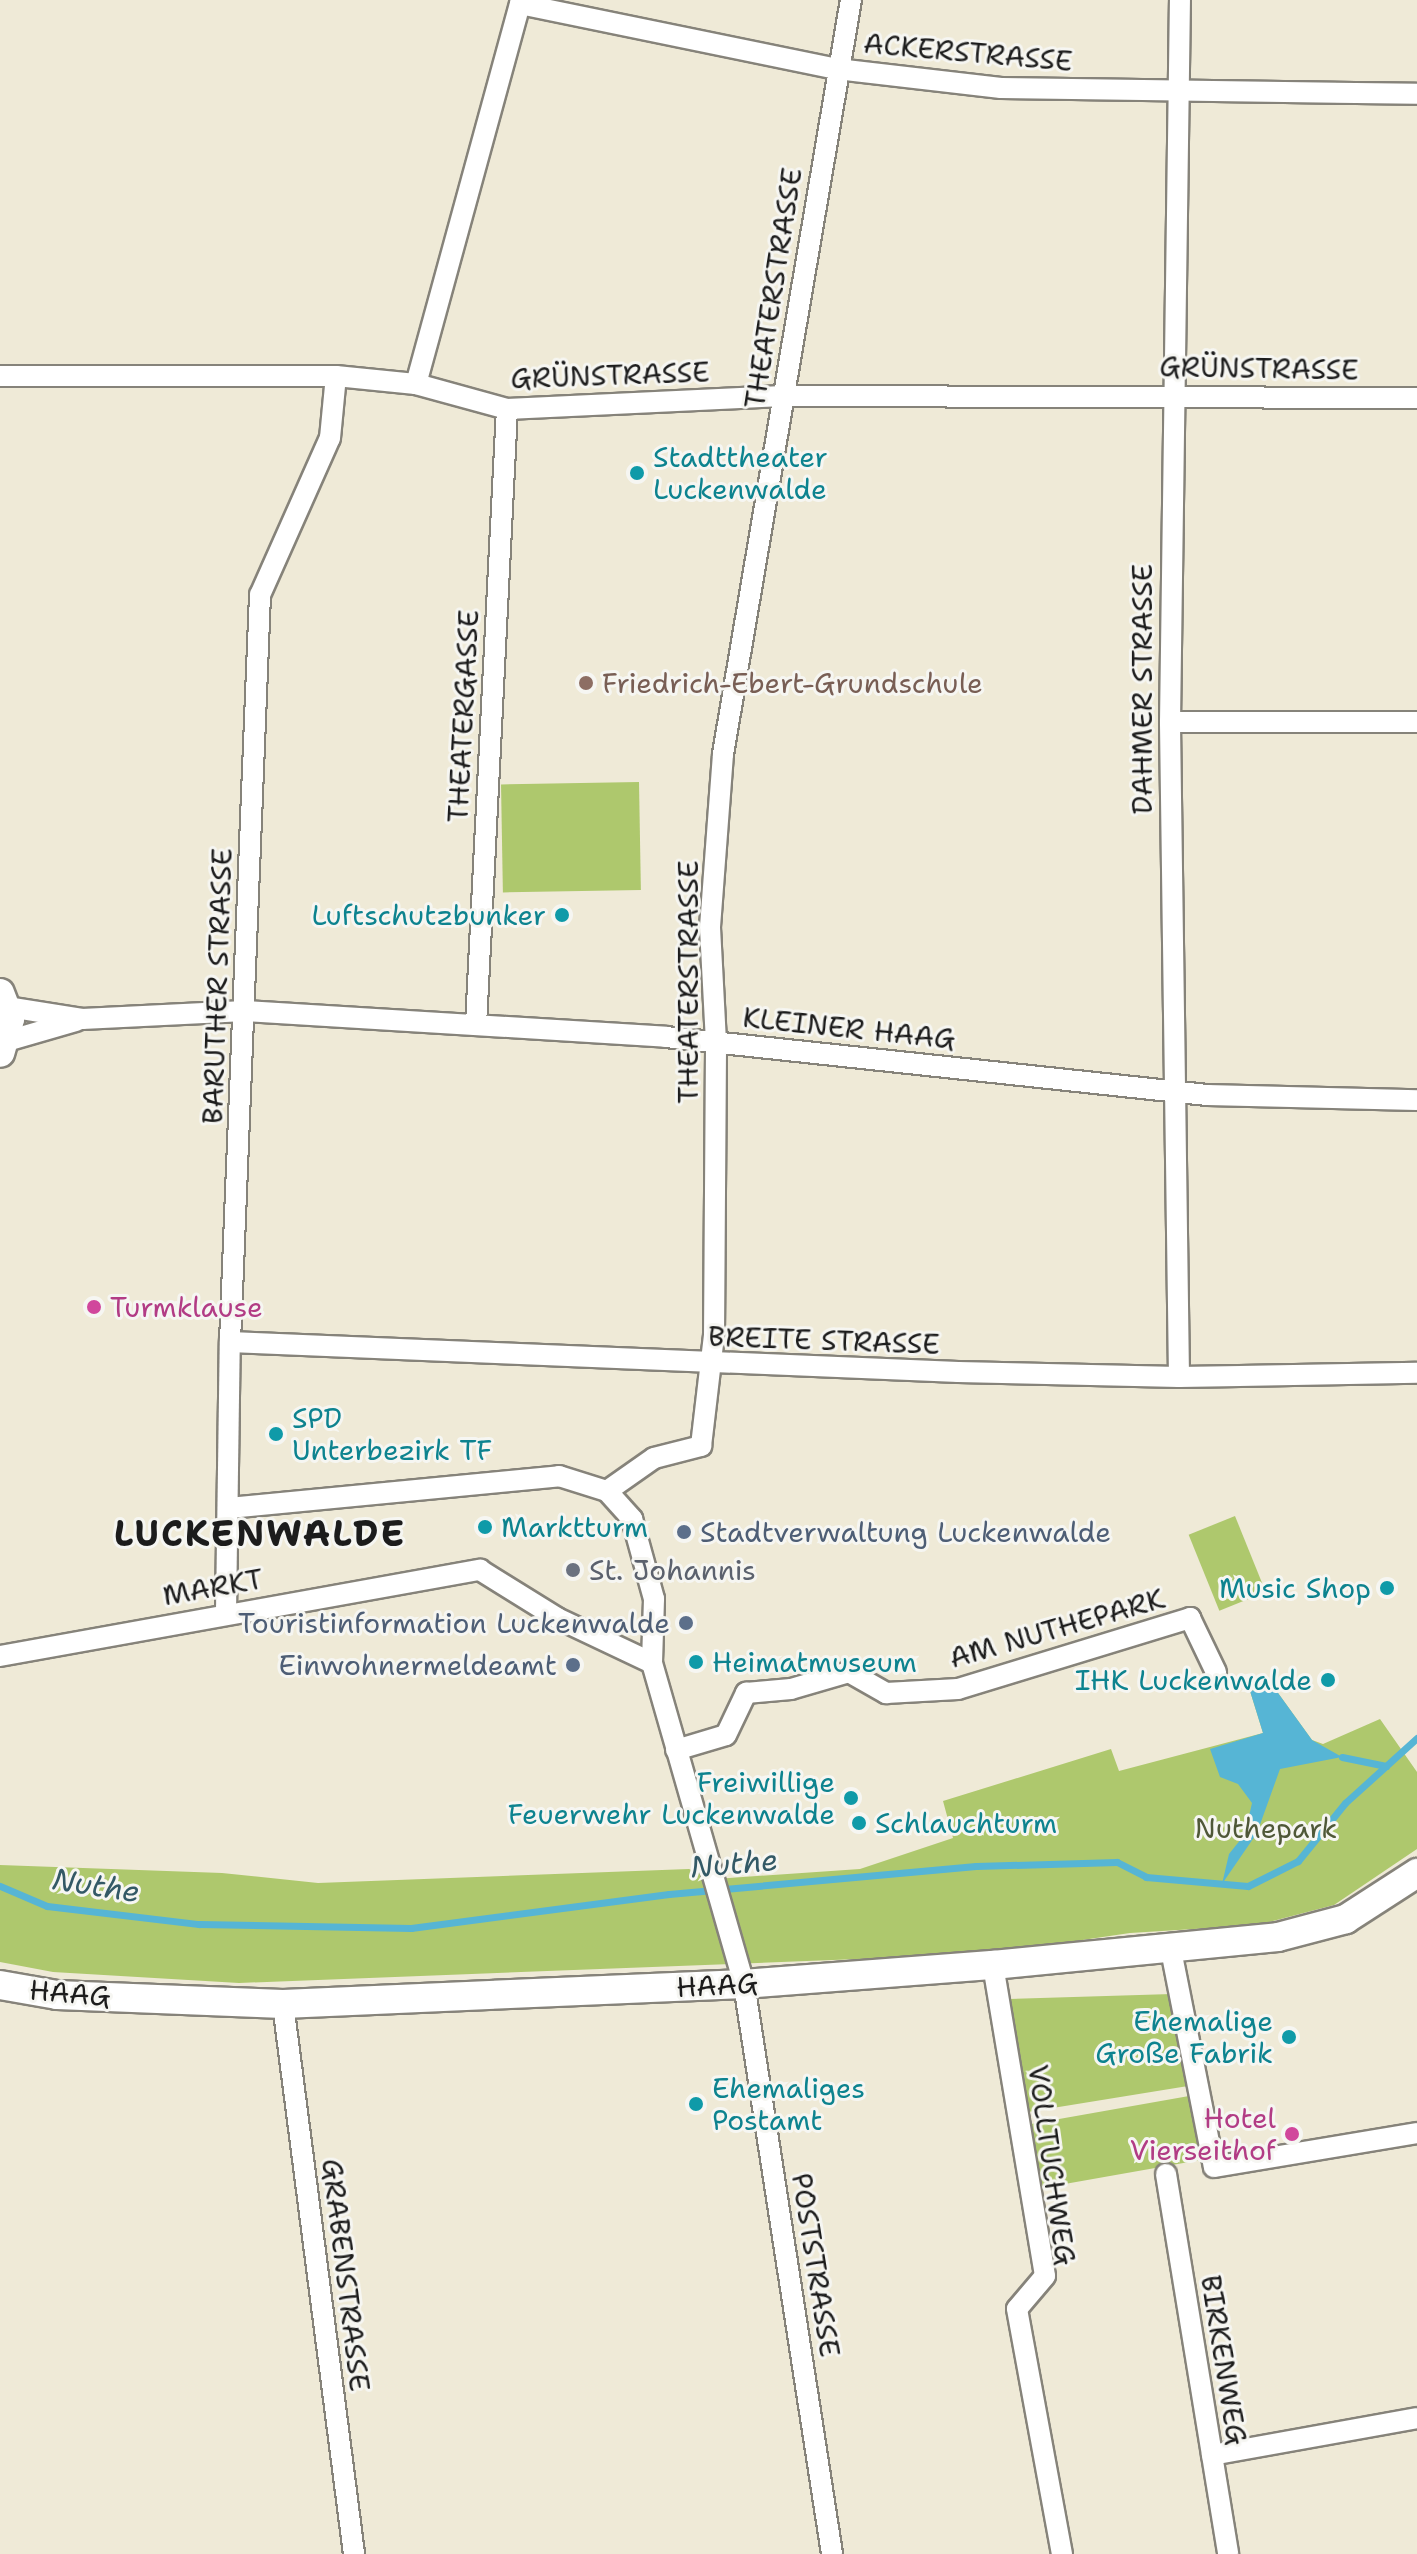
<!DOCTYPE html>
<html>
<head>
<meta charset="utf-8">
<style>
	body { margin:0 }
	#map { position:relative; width:1417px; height:2554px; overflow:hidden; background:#efead7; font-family:"Shantell Sans",sans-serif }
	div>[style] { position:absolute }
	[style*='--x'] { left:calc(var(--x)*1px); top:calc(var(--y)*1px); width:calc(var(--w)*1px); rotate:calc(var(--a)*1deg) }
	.green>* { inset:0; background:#aec86d; transform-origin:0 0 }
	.water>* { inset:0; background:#56b5d5 }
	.stream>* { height:7px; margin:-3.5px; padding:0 3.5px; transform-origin:3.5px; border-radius:3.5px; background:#56b5d5 }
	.roads { filter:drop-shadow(2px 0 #86837a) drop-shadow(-2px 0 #86837a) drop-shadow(0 2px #86837a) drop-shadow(0 -2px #86837a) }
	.street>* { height:20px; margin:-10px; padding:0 10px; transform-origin:10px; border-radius:10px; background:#fff }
	.secondary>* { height:28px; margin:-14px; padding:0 14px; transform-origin:14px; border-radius:14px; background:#fff }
	.dots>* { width:22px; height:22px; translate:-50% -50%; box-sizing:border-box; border:4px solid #f6f6f2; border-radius:50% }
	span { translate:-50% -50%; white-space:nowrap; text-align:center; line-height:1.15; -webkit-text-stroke:6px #f6f6f2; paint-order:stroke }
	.street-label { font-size:28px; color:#1c1c1c }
	.culture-label { font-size:28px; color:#0d838f }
	.left { translate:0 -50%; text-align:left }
	.right { translate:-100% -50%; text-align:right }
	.education-label { font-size:28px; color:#785e54 }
	.hotel-label { font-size:28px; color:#b23c85 }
	.service-label { font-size:28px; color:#4e5e75 }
	.worship-label { font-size:28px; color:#5b616d }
	.park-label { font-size:28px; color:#4f5838 }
	.water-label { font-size:30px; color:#335966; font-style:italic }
	.district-label { font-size:36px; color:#1c1c1c; font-weight:700; letter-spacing:2px }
</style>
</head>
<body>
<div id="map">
	<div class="green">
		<i style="left:639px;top:782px;width:108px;height:138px;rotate:89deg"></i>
		<i style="left:1235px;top:1516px;width:82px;height:50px;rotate:68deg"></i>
		<i style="clip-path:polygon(1273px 1686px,1312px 1740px,1323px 1744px,1380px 1719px,1417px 1772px,1417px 1849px,1334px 1905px,1258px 1925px,1130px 1933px,987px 1954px,239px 1983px,53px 1972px,0 1962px,0 1865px,222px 1873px,318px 1883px,689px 1869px,715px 1879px,860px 1869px,953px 1838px,943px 1801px,1111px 1749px,1119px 1771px,1263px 1733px,1250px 1691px)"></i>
		<i style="clip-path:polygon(1172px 1994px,1188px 2086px,1028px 2112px,1009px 1999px)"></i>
		<i style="left:1189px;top:2096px;width:65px;height:162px;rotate:80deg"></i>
	</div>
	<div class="water">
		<i style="clip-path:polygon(1273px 1686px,1312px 1740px,1342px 1757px,1280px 1769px,1257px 1833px,1222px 1884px,1229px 1854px,1245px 1834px,1252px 1803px,1238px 1784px,1220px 1777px,1210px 1749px,1263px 1733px,1250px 1691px)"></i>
	</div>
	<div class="stream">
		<i style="--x:1342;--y:1757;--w:45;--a:11.6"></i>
		<i style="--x:0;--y:1886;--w:51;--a:23.1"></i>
		<i style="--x:47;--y:1906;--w:153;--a:6.8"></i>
		<i style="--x:199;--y:1924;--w:212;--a:1.1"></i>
		<i style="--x:411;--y:1928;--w:260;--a:-7.5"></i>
		<i style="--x:669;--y:1894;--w:308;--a:-5.2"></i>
		<i style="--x:976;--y:1866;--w:141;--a:-1.6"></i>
		<i style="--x:1117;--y:1862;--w:33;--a:27"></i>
		<i style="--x:1146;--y:1877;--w:102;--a:5"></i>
		<i style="--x:1248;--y:1886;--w:56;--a:-26.6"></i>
		<i style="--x:1298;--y:1861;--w:75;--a:-51"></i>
		<i style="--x:1345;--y:1803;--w:97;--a:-42.1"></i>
	</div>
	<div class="roads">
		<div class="street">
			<i style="--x:520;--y:4;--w:324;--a:11.6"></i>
			<i style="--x:837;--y:69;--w:165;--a:6.6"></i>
			<i style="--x:1001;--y:88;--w:416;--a:0.8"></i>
			<i style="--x:0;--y:376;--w:336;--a:0"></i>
			<i style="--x:336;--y:376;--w:80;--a:5.7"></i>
			<i style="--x:416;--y:384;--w:94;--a:15.4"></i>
			<i style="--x:507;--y:409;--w:276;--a:-2.7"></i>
			<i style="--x:783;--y:396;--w:634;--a:0.18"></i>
			<i style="--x:416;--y:384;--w:398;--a:-74.7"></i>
			<i style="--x:1170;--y:722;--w:247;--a:0"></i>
			<i style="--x:8;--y:1007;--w:75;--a:9.2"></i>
			<i style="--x:82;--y:1019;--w:163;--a:-2.8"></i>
			<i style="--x:245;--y:1011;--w:422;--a:3.5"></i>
			<i style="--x:666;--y:1037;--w:544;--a:6.12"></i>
			<i style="--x:1207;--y:1095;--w:210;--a:1.4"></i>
			<i style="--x:476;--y:1025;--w:617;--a:-87.12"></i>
			<i style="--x:7;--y:1041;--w:72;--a:-16.2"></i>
			<i style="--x:230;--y:1342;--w:729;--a:2.36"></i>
			<i style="--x:958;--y:1372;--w:221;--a:1.3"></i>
			<i style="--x:1179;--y:1377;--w:238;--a:-1"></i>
			<i style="--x:1179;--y:1377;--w:655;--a:-90.79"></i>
			<i style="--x:1170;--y:722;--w:722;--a:-89.21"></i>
			<i style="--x:607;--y:1491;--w:57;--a:-35.1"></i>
			<i style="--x:654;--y:1458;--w:49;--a:-14.3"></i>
			<i style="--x:701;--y:1446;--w:111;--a:-83.3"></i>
			<i style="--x:714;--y:1336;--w:294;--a:-89.6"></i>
			<i style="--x:716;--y:1042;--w:115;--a:-93"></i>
			<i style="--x:710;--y:927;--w:173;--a:-85.7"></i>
			<i style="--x:723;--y:754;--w:765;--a:-80.37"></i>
			<i style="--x:229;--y:1508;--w:332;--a:-5.5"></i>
			<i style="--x:559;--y:1476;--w:50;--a:17.4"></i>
			<i style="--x:607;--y:1491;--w:38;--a:48"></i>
			<i style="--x:632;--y:1519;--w:83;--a:74.6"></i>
			<i style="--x:654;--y:1599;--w:64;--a:91.8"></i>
			<i style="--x:652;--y:1663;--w:334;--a:74"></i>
			<i style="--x:744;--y:1984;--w:577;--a:81.22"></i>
			<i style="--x:226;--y:1612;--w:270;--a:-89.2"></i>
			<i style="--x:230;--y:1342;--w:748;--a:-87.7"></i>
			<i style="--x:260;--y:595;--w:172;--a:-66"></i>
			<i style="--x:330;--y:438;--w:62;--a:-84.5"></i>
			<i style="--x:0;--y:1656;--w:488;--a:-10.2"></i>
			<i style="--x:480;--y:1570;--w:91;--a:31.9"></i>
			<i style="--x:557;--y:1618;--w:105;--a:25.3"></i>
			<i style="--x:676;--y:1750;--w:52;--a:-16.7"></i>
			<i style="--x:726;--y:1735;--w:47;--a:-64.5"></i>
			<i style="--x:746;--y:1693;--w:45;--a:-5.1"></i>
			<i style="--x:791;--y:1689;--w:60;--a:-16.3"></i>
			<i style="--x:849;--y:1672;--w:43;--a:29.6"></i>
			<i style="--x:886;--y:1693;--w:72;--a:-3.2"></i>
			<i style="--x:958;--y:1689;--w:243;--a:-17"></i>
			<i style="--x:1190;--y:1618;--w:60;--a:64.3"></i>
			<i style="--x:1170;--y:1945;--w:226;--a:78.8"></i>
			<i style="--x:1214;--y:2167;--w:206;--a:-9.5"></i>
			<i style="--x:993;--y:1965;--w:315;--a:80.5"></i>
			<i style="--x:1045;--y:2276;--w:43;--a:130.3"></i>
			<i style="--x:1017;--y:2309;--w:249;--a:79.6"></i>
			<i style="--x:283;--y:2004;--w:555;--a:82.64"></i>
			<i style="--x:1166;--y:2174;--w:385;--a:80.7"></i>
			<i style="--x:1212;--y:2455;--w:208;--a:-10.2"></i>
		</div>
		<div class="secondary">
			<i style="--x:0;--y:993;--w:28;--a:69"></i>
			<i style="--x:10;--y:1019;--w:35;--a:106"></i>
			<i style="--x:0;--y:1985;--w:58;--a:10"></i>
			<i style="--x:57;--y:1995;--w:226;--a:2.3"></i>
			<i style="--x:283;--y:2004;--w:461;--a:-2.5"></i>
			<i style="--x:744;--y:1984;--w:250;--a:-4.4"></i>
			<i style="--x:993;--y:1965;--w:286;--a:-5.6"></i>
			<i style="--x:1278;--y:1937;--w:70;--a:-14.8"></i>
			<i style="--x:1346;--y:1919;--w:85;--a:-32.9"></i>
		</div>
	</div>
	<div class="dots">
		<i style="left:637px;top:473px;background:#0f9aa8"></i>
		<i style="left:586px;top:683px;background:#8d6e63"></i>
		<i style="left:562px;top:915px;background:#0f9aa8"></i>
		<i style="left:94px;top:1307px;background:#d1479c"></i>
		<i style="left:276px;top:1434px;background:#0f9aa8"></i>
		<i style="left:485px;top:1527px;background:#0f9aa8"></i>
		<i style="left:684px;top:1532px;background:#5c6f8a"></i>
		<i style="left:573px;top:1570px;background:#6b7280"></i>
		<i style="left:1387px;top:1588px;background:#0f9aa8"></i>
		<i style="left:686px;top:1623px;background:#5c6f8a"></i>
		<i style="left:696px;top:1662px;background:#0f9aa8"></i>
		<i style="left:573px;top:1665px;background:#5c6f8a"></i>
		<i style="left:1328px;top:1680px;background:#0f9aa8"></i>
		<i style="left:851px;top:1798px;background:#0f9aa8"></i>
		<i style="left:859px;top:1823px;background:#0f9aa8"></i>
		<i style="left:1289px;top:2037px;background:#0f9aa8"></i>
		<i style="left:696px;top:2104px;background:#0f9aa8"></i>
		<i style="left:1292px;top:2134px;background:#d1479c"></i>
	</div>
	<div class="street-label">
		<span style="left:968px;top:52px;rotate:5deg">ACKERSTRASSE</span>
		<span style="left:773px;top:288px;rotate:-81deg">THEATERSTRASSE</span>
		<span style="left:1259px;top:368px;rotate:1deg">GRÜNSTRASSE</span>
		<span style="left:610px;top:375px;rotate:-2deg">GRÜNSTRASSE</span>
		<span style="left:1142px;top:689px;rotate:-90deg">DAHMER STRASSE</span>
		<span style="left:463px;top:716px;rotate:-87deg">THEATERGASSE</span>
		<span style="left:688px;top:982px;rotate:-90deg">THEATERSTRASSE</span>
		<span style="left:217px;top:986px;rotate:-88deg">BARUTHER STRASSE</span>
		<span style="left:849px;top:1028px;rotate:6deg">KLEINER HAAG</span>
		<span style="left:824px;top:1340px;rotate:2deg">BREITE STRASSE</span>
		<span style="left:213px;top:1587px;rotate:-10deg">MARKT</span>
		<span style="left:1057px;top:1628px;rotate:-16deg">AM NUTHEPARK</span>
		<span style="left:717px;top:1985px;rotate:-3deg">HAAG</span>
		<span style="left:70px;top:1993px;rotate:5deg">HAAG</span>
		<span style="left:1052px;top:2165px;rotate:82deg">VOLLTUCHWEG</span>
		<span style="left:816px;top:2265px;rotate:81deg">POSTSTRASSE</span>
		<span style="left:346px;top:2275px;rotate:83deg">GRABENSTRASSE</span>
		<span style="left:1224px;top:2360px;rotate:81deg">BIRKENWEG</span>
	</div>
	<div class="culture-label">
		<span class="left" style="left:653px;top:473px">Stadttheater<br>Luckenwalde</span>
		<span class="right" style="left:546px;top:915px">Luftschutzbunker</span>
		<span class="left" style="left:292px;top:1434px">SPD<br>Unterbezirk TF</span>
		<span class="left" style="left:501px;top:1527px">Marktturm</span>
		<span class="right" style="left:1371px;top:1588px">Music Shop</span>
		<span class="left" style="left:712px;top:1662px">Heimatmuseum</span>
		<span class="right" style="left:1312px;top:1680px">IHK Luckenwalde</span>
		<span class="right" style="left:835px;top:1798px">Freiwillige<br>Feuerwehr Luckenwalde</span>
		<span class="left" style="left:875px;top:1823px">Schlauchturm</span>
		<span class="right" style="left:1273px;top:2037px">Ehemalige<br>Große Fabrik</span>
		<span class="left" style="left:712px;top:2104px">Ehemaliges<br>Postamt</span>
	</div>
	<div class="education-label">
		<span class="left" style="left:602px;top:683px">Friedrich-Ebert-Grundschule</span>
	</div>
	<div class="hotel-label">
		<span class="left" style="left:110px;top:1307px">Turmklause</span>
		<span class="right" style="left:1276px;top:2134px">Hotel<br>Vierseithof</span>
	</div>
	<div class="service-label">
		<span class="left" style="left:700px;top:1532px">Stadtverwaltung Luckenwalde</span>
		<span class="right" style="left:670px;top:1623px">Touristinformation Luckenwalde</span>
		<span class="right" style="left:557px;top:1665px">Einwohnermeldeamt</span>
	</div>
	<div class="worship-label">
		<span class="left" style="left:589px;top:1570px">St. Johannis</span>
	</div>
	<div class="park-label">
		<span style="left:1266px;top:1828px">Nuthepark</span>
	</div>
	<div class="water-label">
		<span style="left:734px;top:1864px;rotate:-5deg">Nuthe</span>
		<span style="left:96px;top:1886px;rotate:9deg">Nuthe</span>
	</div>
	<div class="district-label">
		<span style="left:260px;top:1534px">LUCKENWALDE</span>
	</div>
</div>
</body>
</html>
